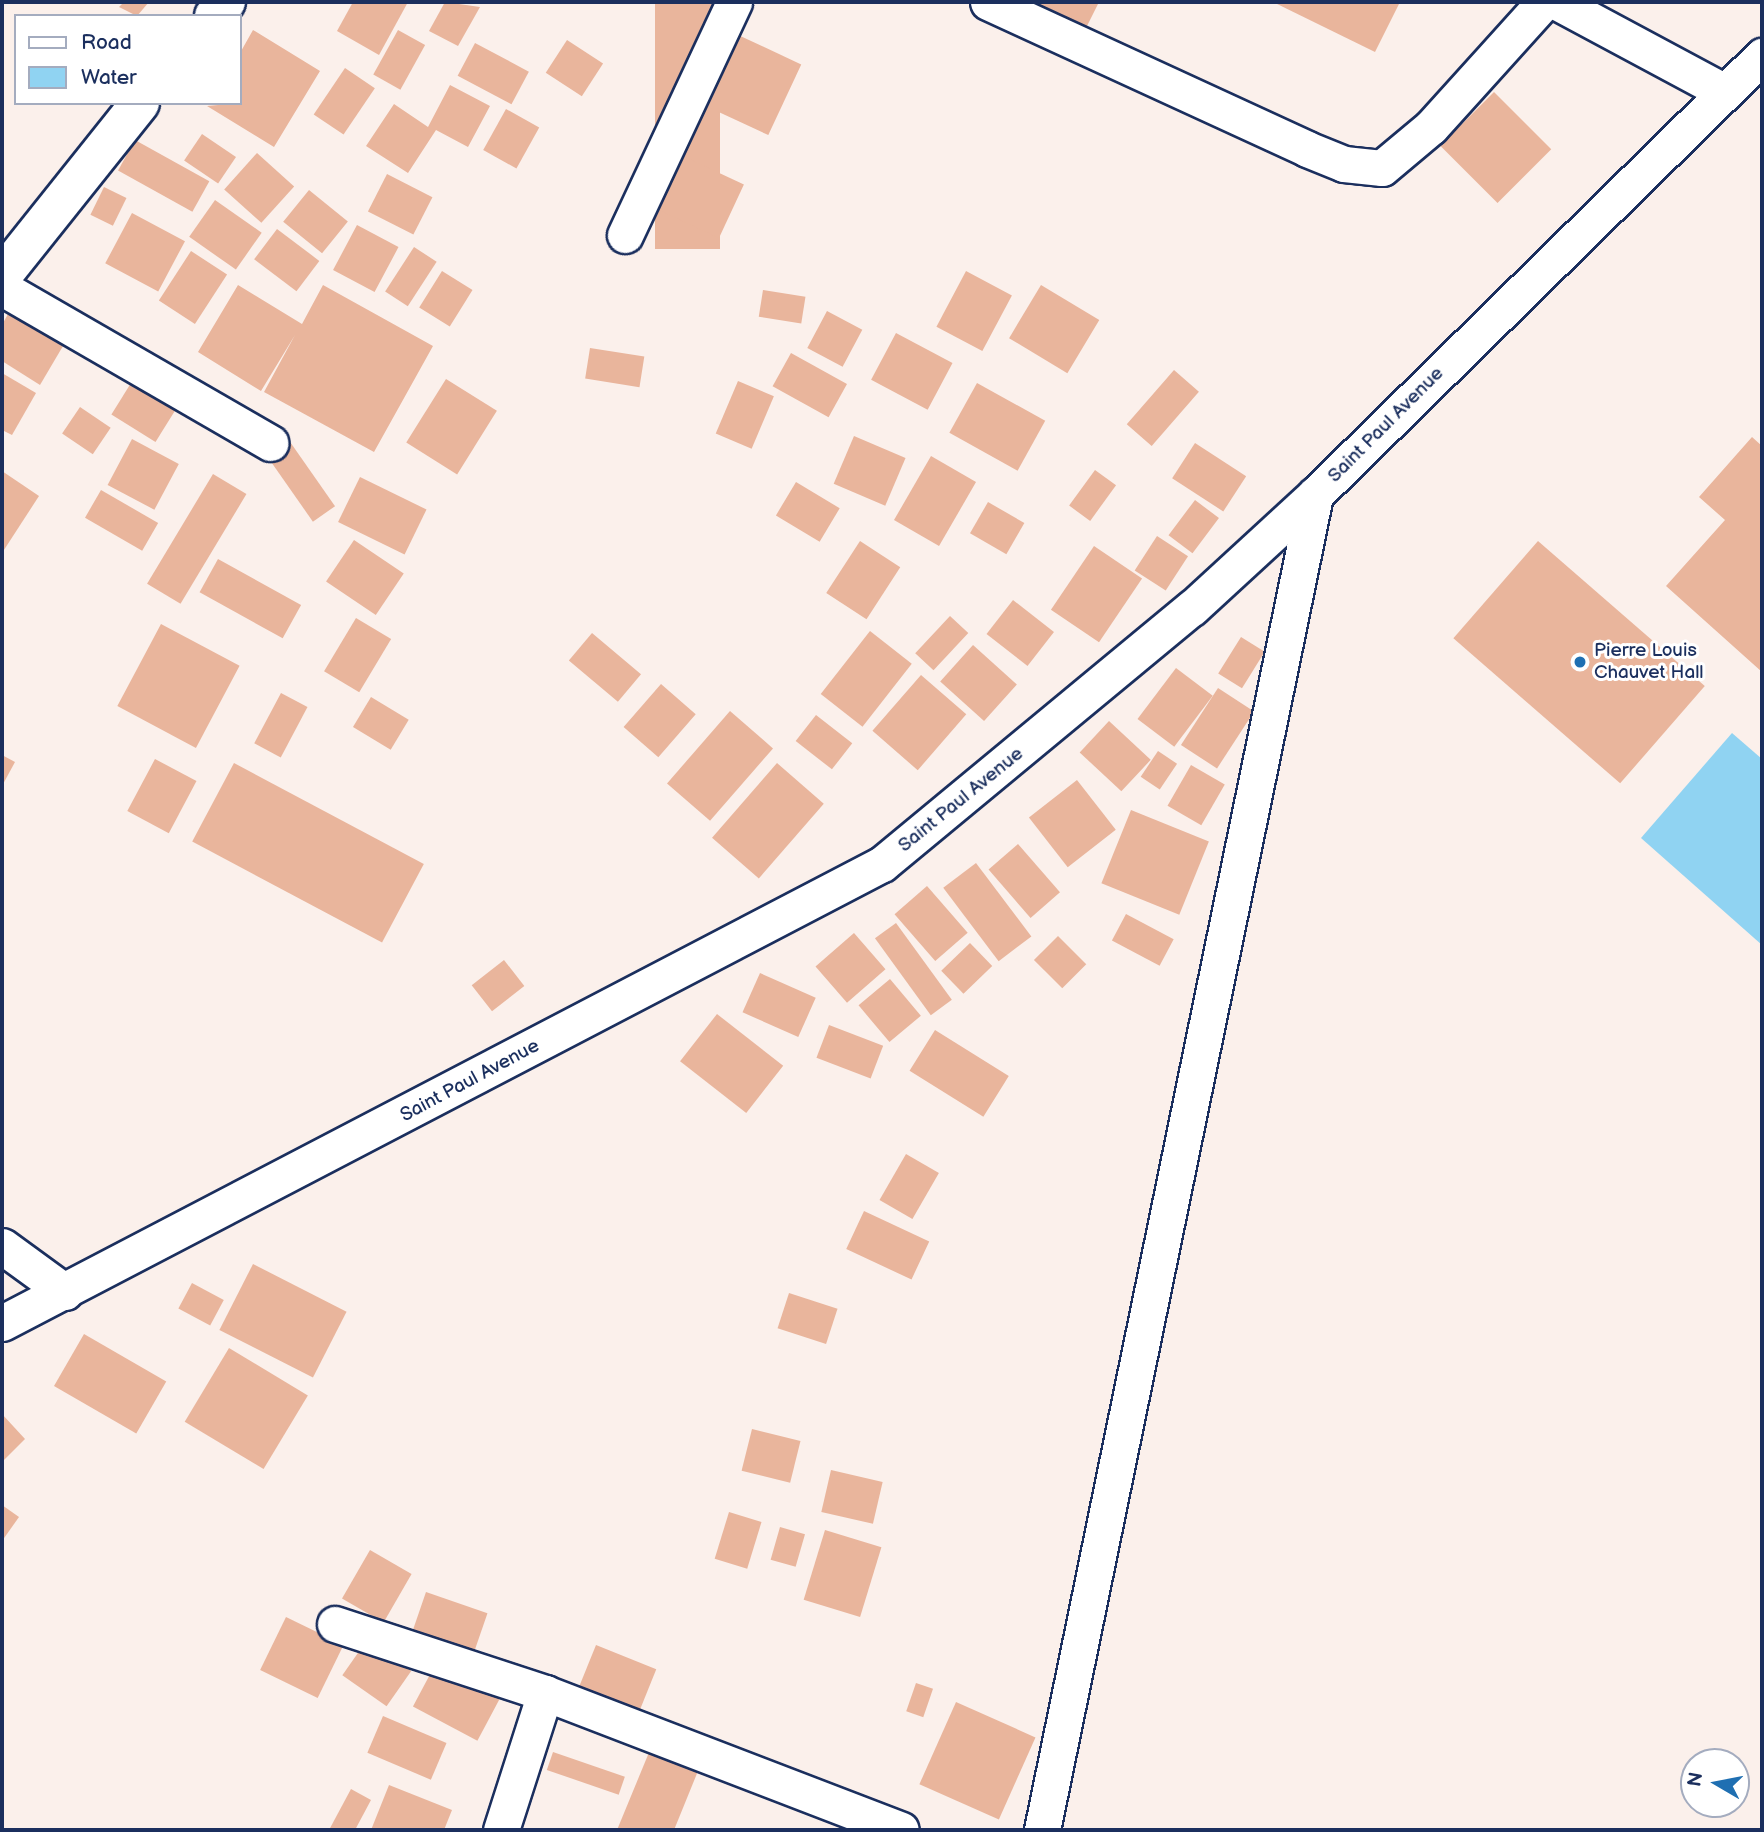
<!DOCTYPE html>
<html>
<head>
<meta charset="utf-8">
<style>
	body { margin:0 }
	#map { position:relative; width:1764px; height:1832px; overflow:hidden; background:#fbf0eb; font-family:"Balsamiq Sans",sans-serif }
	div>[style] { position:absolute }
	[style*='--x'] { left:calc(var(--x)*1px); top:calc(var(--y)*1px); width:calc(var(--w)*1px); rotate:calc(var(--a)*1deg) }
	.water>* { inset:0; background:#90d3f2 }
	.building>* { inset:0; background:#e9b59c; transform-origin:0 0 }
	.roads { filter:drop-shadow(2px 0 #1b2f5e) drop-shadow(-2px 0 #1b2f5e) drop-shadow(0 2px #1b2f5e) drop-shadow(0 -2px #1b2f5e) }
	.minor>* { height:35px; margin:-17.5px; padding:0 17.5px; transform-origin:17.5px; border-radius:17.5px; background:#fff }
	.secondary>* { height:38px; margin:-19px; padding:0 19px; transform-origin:19px; border-radius:19px; background:#fff }
	.dots>* { width:19px; height:19px; translate:-50% -50%; box-sizing:border-box; border:4px solid #fff; border-radius:50% }
	span { translate:-50% -50%; white-space:nowrap; text-align:center; line-height:1.15; -webkit-text-stroke:6px #fff; paint-order:stroke }
	.street-label { font-size:19px; color:#1b2f5e }
	.poi-label { font-size:19px; color:#1b2f5e }
	.left { translate:0 -50%; text-align:left }
	.frame { position:absolute; inset:0; border:4px solid #1b2f5e; pointer-events:none }
	.legend { position:absolute; left:14px; top:14px; width:228px; height:91px; box-sizing:border-box; background:#fff; border:2px solid #a4acbf; margin:0; padding:9px 12px; list-style:none; font-size:21px; color:#1b2f5e }
	.legend li { display:flex; align-items:center; gap:14px; height:35px }
	.legend b { width:35px; border:2px solid #a4acbf }
	.north { position:absolute; left:1680px; top:1748px; width:70px; height:70px; box-sizing:border-box; background:#fff; border:2px solid #a4acbf; border-radius:50%; rotate:280deg; font-size:19px; font-weight:700; line-height:28px; text-align:center; color:#1b2f5e }
	.north::after { content:''; display:block; margin:auto; width:24px; height:32px; background:#1f6fb2; clip-path:polygon(50% 0,100% 100%,50% 72%,0 100%) }
</style>
</head>
<body>
<div id="map">
	<div class="water">
		<i style="clip-path:polygon(1732px 733px,1762px 759px,1762px 945px,1641px 838px)"></i>
	</div>
	<div class="building">
		<i style="clip-path:polygon(124px 2px,149px 2px,137px 16px,119px 7px)"></i>
		<i style="clip-path:polygon(353px 2px,408px 2px,379px 55px,337px 31px)"></i>
		<i style="clip-path:polygon(445px 2px,480px 7px,458px 46px,429px 31px)"></i>
		<i style="left:655px;top:2px;width:65px;height:247px"></i>
		<i style="clip-path:polygon(1034px 2px,1099px 2px,1084px 32px)"></i>
		<i style="clip-path:polygon(1273px 2px,1400px 2px,1375px 52px)"></i>
		<i style="clip-path:polygon(253px 30px,320px 71px,274px 147px,207px 106px,240px 103px,240px 53px)"></i>
		<i style="left:398px;top:30px;width:31px;height:51px;rotate:29deg"></i>
		<i style="left:736px;top:34px;width:72px;height:78px;rotate:25deg"></i>
		<i style="left:567px;top:40px;width:43px;height:39px;rotate:33deg"></i>
		<i style="left:475px;top:43px;width:61px;height:37px;rotate:28deg"></i>
		<i style="left:345px;top:68px;width:36px;height:56px;rotate:34deg"></i>
		<i style="clip-path:polygon(450px 85px,490px 106px,468px 147px,436px 130px,408px 173px,366px 146px,394px 104px,428px 127px)"></i>
		<i style="left:1494px;top:92px;width:81px;height:76px;rotate:45deg"></i>
		<i style="left:506px;top:109px;width:38px;height:47px;rotate:29deg"></i>
		<i style="left:202px;top:134px;width:41px;height:32px;rotate:34deg"></i>
		<i style="left:135px;top:140px;width:85px;height:35px;rotate:29deg"></i>
		<i style="left:257px;top:153px;width:50px;height:49px;rotate:42deg"></i>
		<i style="left:685px;top:157px;width:65px;height:59px;rotate:25deg"></i>
		<i style="left:387px;top:174px;width:51px;height:42px;rotate:27deg"></i>
		<i style="left:104px;top:187px;width:25px;height:31px;rotate:26deg"></i>
		<i style="left:309px;top:190px;width:50px;height:41px;rotate:39deg"></i>
		<i style="left:215px;top:200px;width:57px;height:45px;rotate:35deg"></i>
		<i style="left:132px;top:213px;width:60px;height:57px;rotate:28deg"></i>
		<i style="left:357px;top:225px;width:47px;height:51px;rotate:28deg"></i>
		<i style="left:277px;top:229px;width:53px;height:38px;rotate:37deg"></i>
		<i style="left:414px;top:247px;width:27px;height:53px;rotate:33deg"></i>
		<i style="left:191px;top:251px;width:43px;height:59px;rotate:33deg"></i>
		<i style="left:442px;top:271px;width:36px;height:43px;rotate:32deg"></i>
		<i style="left:966px;top:271px;width:52px;height:63px;rotate:28deg"></i>
		<i style="clip-path:polygon(238px 285px,302px 324px,323px 285px,433px 346px,374px 452px,264px 392px,295px 335px,261px 391px,198px 352px)"></i>
		<i style="left:1041px;top:285px;width:68px;height:62px;rotate:31deg"></i>
		<i style="left:763px;top:290px;width:43px;height:27px;rotate:9deg"></i>
		<i style="left:827px;top:311px;width:40px;height:42px;rotate:28deg"></i>
		<i style="clip-path:polygon(9px 312px,63px 346px,40px 385px,2px 361px,2px 325px)"></i>
		<i style="left:896px;top:333px;width:64px;height:53px;rotate:28deg"></i>
		<i style="left:590px;top:348px;width:55px;height:31px;rotate:9deg"></i>
		<i style="left:791px;top:353px;width:64px;height:38px;rotate:29deg"></i>
		<i style="left:1174px;top:370px;width:33px;height:72px;rotate:41deg"></i>
		<i style="clip-path:polygon(2px 373px,36px 393px,12px 435px,2px 430px)"></i>
		<i style="left:446px;top:379px;width:60px;height:75px;rotate:32deg"></i>
		<i style="left:738px;top:381px;width:39px;height:57px;rotate:23deg"></i>
		<i style="left:131px;top:383px;width:52px;height:37px;rotate:32deg"></i>
		<i style="left:977px;top:383px;width:78px;height:57px;rotate:29deg"></i>
		<i style="left:80px;top:407px;width:37px;height:32px;rotate:34deg"></i>
		<i style="left:854px;top:436px;width:56px;height:52px;rotate:23deg"></i>
		<i style="clip-path:polygon(1752px 437px,1762px 446px,1762px 672px,1666px 586px,1725px 520px,1699px 497px)"></i>
		<i style="left:132px;top:439px;width:53px;height:52px;rotate:28deg"></i>
		<i style="left:288px;top:439px;width:82px;height:27px;rotate:55deg"></i>
		<i style="left:1195px;top:443px;width:61px;height:42px;rotate:33deg"></i>
		<i style="left:931px;top:456px;width:52px;height:74px;rotate:30deg"></i>
		<i style="left:1095px;top:470px;width:26px;height:44px;rotate:36deg"></i>
		<i style="clip-path:polygon(2px 471px,39px 496px,2px 553px)"></i>
		<i style="left:213px;top:474px;width:39px;height:128px;rotate:31deg"></i>
		<i style="left:360px;top:477px;width:74px;height:50px;rotate:26deg"></i>
		<i style="left:796px;top:482px;width:51px;height:39px;rotate:31deg"></i>
		<i style="left:101px;top:490px;width:66px;height:32px;rotate:30deg"></i>
		<i style="left:1195px;top:500px;width:30px;height:44px;rotate:37deg"></i>
		<i style="left:988px;top:502px;width:42px;height:36px;rotate:30deg"></i>
		<i style="left:1157px;top:536px;width:37px;height:41px;rotate:33deg"></i>
		<i style="left:354px;top:540px;width:60px;height:50px;rotate:34deg"></i>
		<i style="left:860px;top:541px;width:48px;height:62px;rotate:33deg"></i>
		<i style="left:1538px;top:541px;width:221px;height:129px;rotate:41deg"></i>
		<i style="left:1094px;top:546px;width:58px;height:77px;rotate:34deg"></i>
		<i style="left:218px;top:559px;width:95px;height:38px;rotate:29deg"></i>
		<i style="left:1013px;top:600px;width:52px;height:43px;rotate:38deg"></i>
		<i style="left:950px;top:616px;width:25px;height:51px;rotate:43deg"></i>
		<i style="left:356px;top:618px;width:41px;height:62px;rotate:31deg"></i>
		<i style="left:161px;top:624px;width:89px;height:93px;rotate:28deg"></i>
		<i style="left:870px;top:631px;width:53px;height:80px;rotate:38deg"></i>
		<i style="left:592px;top:633px;width:64px;height:36px;rotate:40deg"></i>
		<i style="left:1241px;top:637px;width:28px;height:43px;rotate:32deg"></i>
		<i style="left:973px;top:645px;width:59px;height:49px;rotate:42deg"></i>
		<i style="left:1176px;top:668px;width:46px;height:64px;rotate:37deg"></i>
		<i style="left:921px;top:675px;width:60px;height:74px;rotate:41deg"></i>
		<i style="left:661px;top:684px;width:46px;height:57px;rotate:41deg"></i>
		<i style="left:1218px;top:688px;width:43px;height:68px;rotate:33deg"></i>
		<i style="left:281px;top:693px;width:30px;height:57px;rotate:28deg"></i>
		<i style="left:371px;top:697px;width:44px;height:35px;rotate:31deg"></i>
		<i style="left:730px;top:711px;width:57px;height:96px;rotate:41deg"></i>
		<i style="left:816px;top:715px;width:46px;height:33px;rotate:38deg"></i>
		<i style="left:1109px;top:721px;width:57px;height:43px;rotate:43deg"></i>
		<i style="left:1158px;top:751px;width:23px;height:31px;rotate:34deg"></i>
		<i style="clip-path:polygon(2px 755px,15px 762px,2px 786px)"></i>
		<i style="left:155px;top:759px;width:47px;height:59px;rotate:28deg"></i>
		<i style="left:234px;top:763px;width:215px;height:89px;rotate:28deg"></i>
		<i style="left:777px;top:763px;width:62px;height:99px;rotate:41deg"></i>
		<i style="left:1191px;top:765px;width:39px;height:47px;rotate:30deg"></i>
		<i style="left:1077px;top:780px;width:63px;height:61px;rotate:52deg"></i>
		<i style="left:1131px;top:810px;width:84px;height:79px;rotate:22deg"></i>
		<i style="left:1018px;top:844px;width:64px;height:39px;rotate:49deg"></i>
		<i style="left:976px;top:863px;width:92px;height:41px;rotate:53deg"></i>
		<i style="left:927px;top:886px;width:62px;height:43px;rotate:49deg"></i>
		<i style="left:1126px;top:914px;width:54px;height:30px;rotate:28deg"></i>
		<i style="left:896px;top:923px;width:95px;height:26px;rotate:54deg"></i>
		<i style="left:854px;top:933px;width:48px;height:51px;rotate:49deg"></i>
		<i style="left:1058px;top:936px;width:40px;height:34px;rotate:45deg"></i>
		<i style="left:970px;top:943px;width:32px;height:40px;rotate:46deg"></i>
		<i style="left:504px;top:960px;width:33px;height:41px;rotate:52deg"></i>
		<i style="left:760px;top:973px;width:61px;height:43px;rotate:24deg"></i>
		<i style="left:890px;top:979px;width:48px;height:41px;rotate:50deg"></i>
		<i style="left:717px;top:1014px;width:84px;height:60px;rotate:38deg"></i>
		<i style="left:829px;top:1025px;width:58px;height:35px;rotate:21deg"></i>
		<i style="left:935px;top:1030px;width:87px;height:48px;rotate:32deg"></i>
		<i style="left:906px;top:1154px;width:38px;height:53px;rotate:30deg"></i>
		<i style="left:864px;top:1211px;width:72px;height:42px;rotate:25deg"></i>
		<i style="left:253px;top:1264px;width:105px;height:74px;rotate:27deg"></i>
		<i style="left:192px;top:1283px;width:36px;height:29px;rotate:28deg"></i>
		<i style="left:789px;top:1293px;width:51px;height:37px;rotate:18deg"></i>
		<i style="left:84px;top:1334px;width:95px;height:60px;rotate:30deg"></i>
		<i style="left:229px;top:1348px;width:92px;height:86px;rotate:31deg"></i>
		<i style="clip-path:polygon(2px 1414px,25px 1439px,2px 1462px)"></i>
		<i style="left:752px;top:1429px;width:50px;height:43px;rotate:14deg"></i>
		<i style="left:831px;top:1470px;width:53px;height:43px;rotate:13deg"></i>
		<i style="clip-path:polygon(2px 1505px,19px 1517px,2px 1541px)"></i>
		<i style="left:729px;top:1512px;width:34px;height:49px;rotate:17deg"></i>
		<i style="left:780px;top:1527px;width:26px;height:34px;rotate:16deg"></i>
		<i style="left:825px;top:1530px;width:59px;height:73px;rotate:17deg"></i>
		<i style="left:370px;top:1550px;width:48px;height:56px;rotate:30deg"></i>
		<i style="left:426px;top:1592px;width:65px;height:46px;rotate:19deg"></i>
		<i style="left:286px;top:1617px;width:64px;height:59px;rotate:26deg"></i>
		<i style="left:367px;top:1640px;width:54px;height:43px;rotate:35deg"></i>
		<i style="left:596px;top:1645px;width:65px;height:57px;rotate:22deg"></i>
		<i style="left:435px;top:1665px;width:73px;height:47px;rotate:28deg"></i>
		<i style="left:916px;top:1683px;width:18px;height:30px;rotate:19deg"></i>
		<i style="left:956px;top:1702px;width:87px;height:90px;rotate:24deg"></i>
		<i style="left:383px;top:1716px;width:69px;height:40px;rotate:23deg"></i>
		<i style="clip-path:polygon(650px 1750px,698px 1771px,674px 1830px,617px 1830px)"></i>
		<i style="left:553px;top:1752px;width:76px;height:19px;rotate:19deg"></i>
		<i style="clip-path:polygon(389px 1785px,452px 1810px,444px 1830px,371px 1830px)"></i>
		<i style="clip-path:polygon(351px 1789px,371px 1800px,355px 1830px,329px 1830px)"></i>
	</div>
	<div class="roads">
		<div class="minor">
			<i style="--x:988;--y:2;--w:351;--a:24.7"></i>
			<i style="--x:1307;--y:149;--w:40;--a:22"></i>
			<i style="--x:1344;--y:164;--w:38;--a:6"></i>
			<i style="--x:1382;--y:168;--w:64;--a:-39.9"></i>
			<i style="--x:1431;--y:127;--w:169;--a:-47.9"></i>
			<i style="--x:1557;--y:2;--w:191;--a:28.2"></i>
			<i style="--x:625;--y:235;--w:257;--a:-64.9"></i>
			<i style="--x:2;--y:288;--w:310;--a:30"></i>
			<i style="--x:2;--y:1246;--w:78;--a:36.1"></i>
			<i style="--x:2;--y:1323;--w:993;--a:-27.55"></i>
			<i style="--x:882;--y:864;--w:402;--a:-39.6"></i>
			<i style="--x:1192;--y:608;--w:167;--a:-42.6"></i>
			<i style="--x:1315;--y:495;--w:627;--a:-44.48"></i>
			<i style="--x:335;--y:1624;--w:221;--a:18.2"></i>
			<i style="--x:501;--y:1830;--w:144;--a:-72.2"></i>
			<i style="--x:545;--y:1693;--w:381;--a:21"></i>
			<i style="--x:1042;--y:1830;--w:1363;--a:-78.44"></i>
		</div>
		<div class="secondary">
			<i style="--x:214;--y:16;--w:18;--a:-49"></i>
			<i style="--x:2;--y:276;--w:221;--a:-51.4"></i>
		</div>
	</div>
	<div class="dots">
		<i style="left:1580px;top:662px;background:#1f6fb2"></i>
	</div>
	<div class="street-label">
		<span style="left:1386px;top:425px;rotate:-45deg">Saint Paul Avenue</span>
		<span style="left:961px;top:800px;rotate:-39deg">Saint Paul Avenue</span>
		<span style="left:470px;top:1081px;rotate:-28deg">Saint Paul Avenue</span>
	</div>
	<div class="poi-label">
		<span class="left" style="left:1594px;top:662px">Pierre Louis<br>Chauvet Hall</span>
	</div>
	<div class="frame"></div>
	<ul class="legend">
	<li><b style="height:9px;background:#fff"></b>Road</li>
	<li><b style="height:19px;background:#90d3f2"></b>Water</li>
	</ul>
	<div class="north">N</div>
</div>
</body>
</html>
